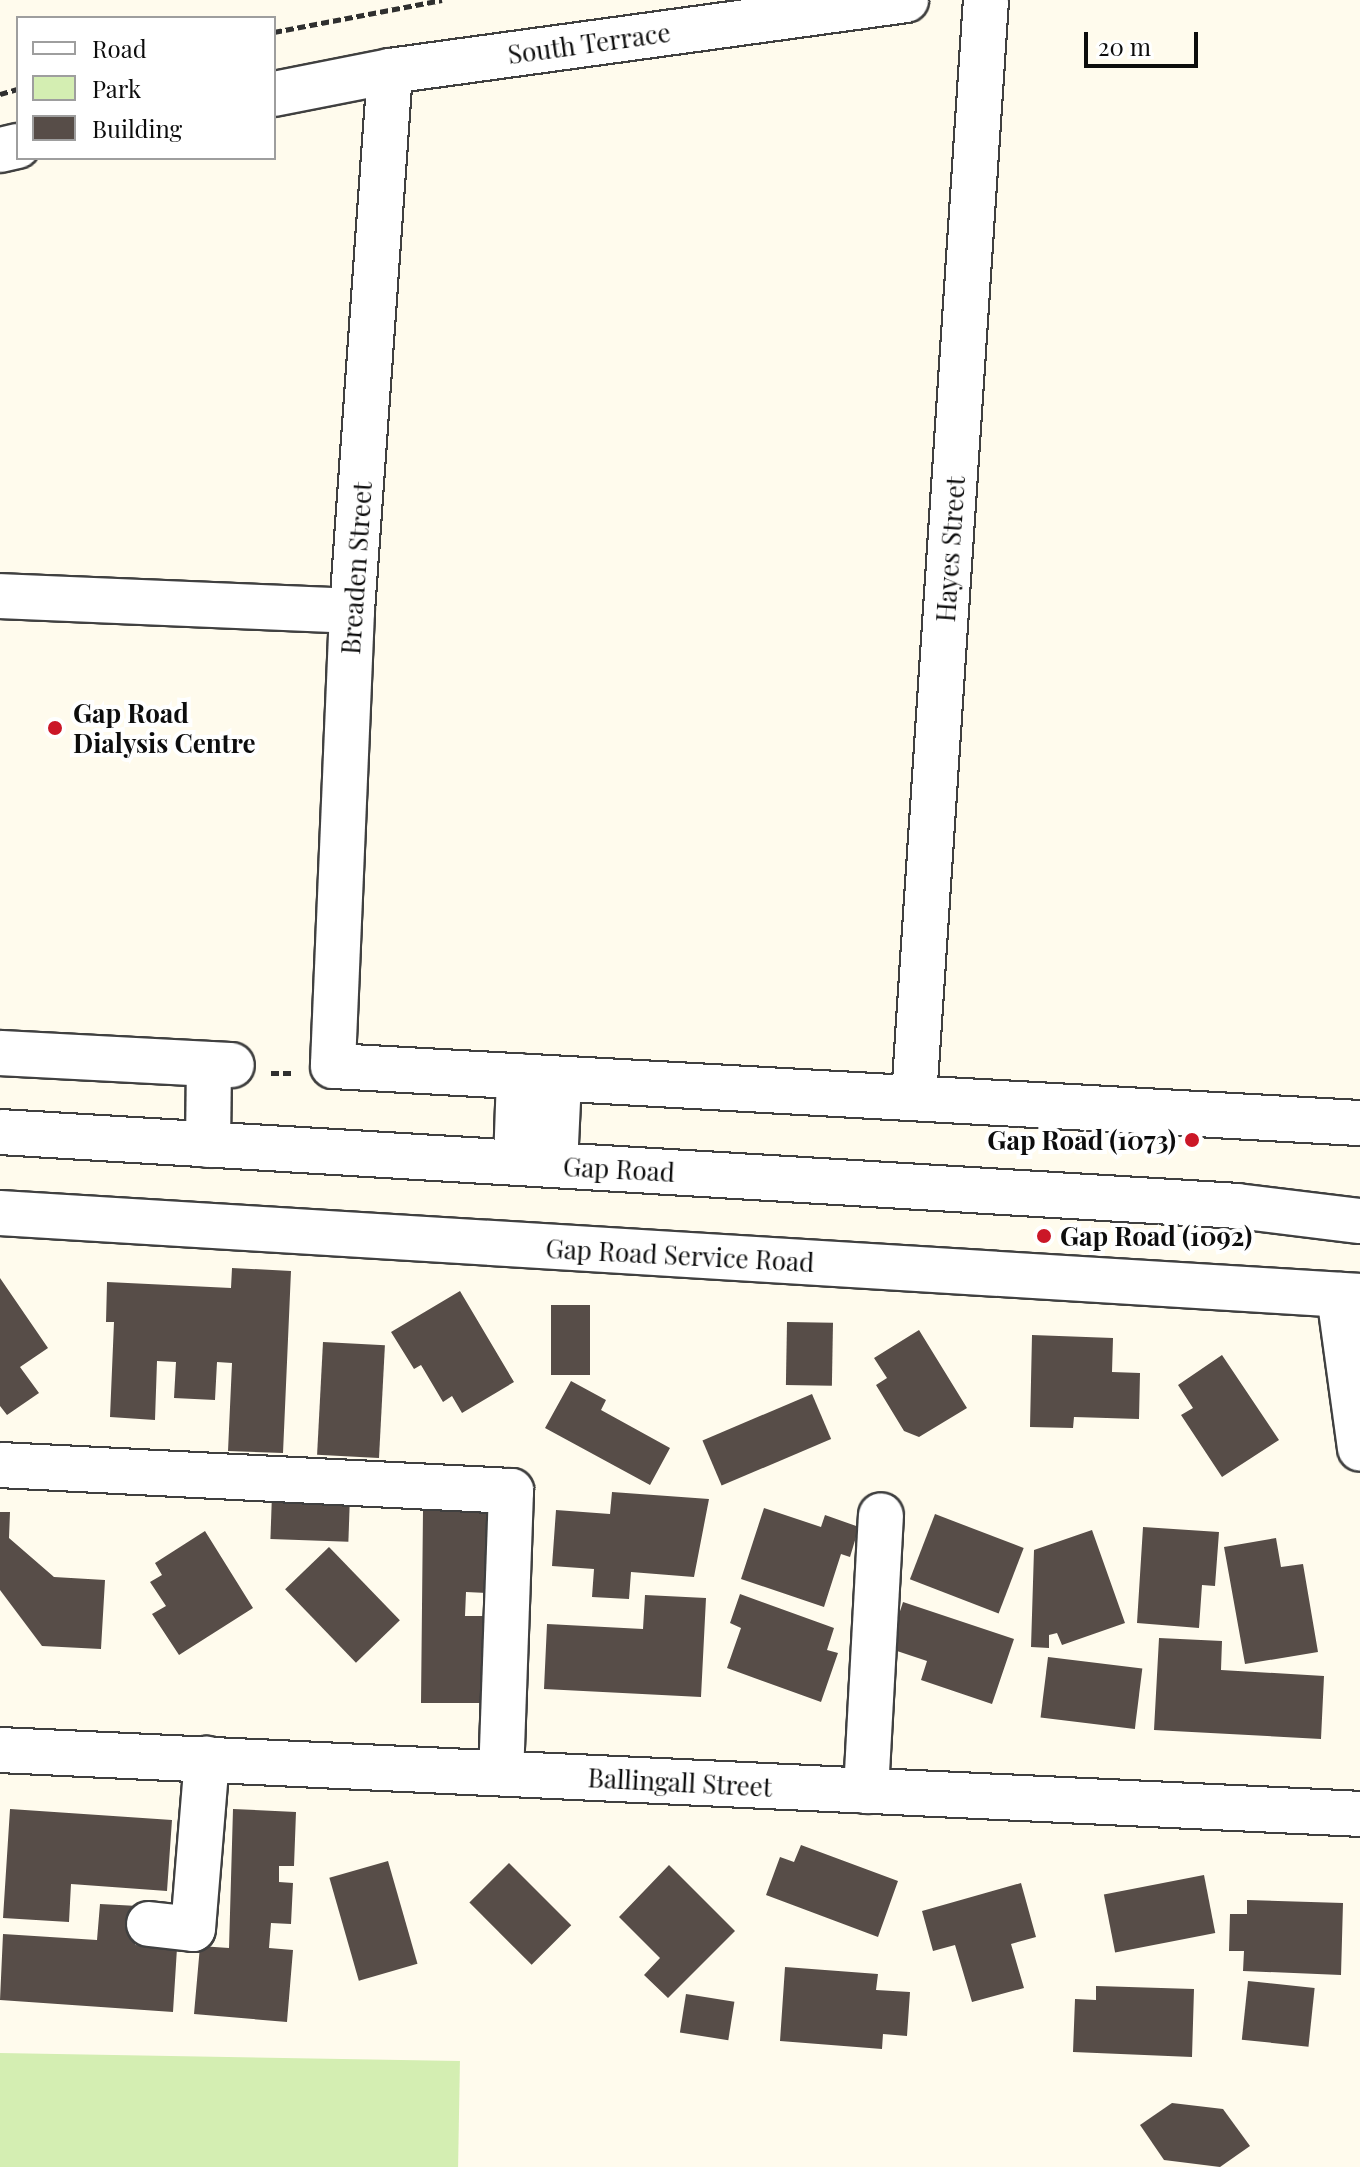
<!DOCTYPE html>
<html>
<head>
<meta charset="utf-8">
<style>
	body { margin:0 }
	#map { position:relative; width:1360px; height:2167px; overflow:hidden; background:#fffbed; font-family:"Playfair Display",serif }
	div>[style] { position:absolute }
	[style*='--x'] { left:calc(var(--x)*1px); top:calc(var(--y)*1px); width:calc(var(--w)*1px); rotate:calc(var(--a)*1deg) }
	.green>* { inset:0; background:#d4eeb2; transform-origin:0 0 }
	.building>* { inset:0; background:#574d48; transform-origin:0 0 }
	.path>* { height:5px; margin-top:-2.5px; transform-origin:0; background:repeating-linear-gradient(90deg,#2f2f2f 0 8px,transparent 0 12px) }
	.roads { filter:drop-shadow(2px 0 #404040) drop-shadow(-2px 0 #404040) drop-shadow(0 2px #404040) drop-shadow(0 -2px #404040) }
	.minor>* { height:44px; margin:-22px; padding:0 22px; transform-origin:22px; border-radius:22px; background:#fff }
	.dots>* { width:22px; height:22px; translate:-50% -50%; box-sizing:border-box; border:4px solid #fff; border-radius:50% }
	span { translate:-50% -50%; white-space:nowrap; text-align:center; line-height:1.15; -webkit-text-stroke:8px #fff; paint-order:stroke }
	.street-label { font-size:26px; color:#0d0d0d }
	.poi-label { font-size:26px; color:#0d0d0d; font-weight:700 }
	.left { translate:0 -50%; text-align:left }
	.right { translate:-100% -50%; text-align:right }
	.legend { position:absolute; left:16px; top:16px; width:260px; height:144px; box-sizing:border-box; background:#fff; border:2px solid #9e9e9e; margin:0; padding:10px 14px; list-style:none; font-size:24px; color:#0d0d0d }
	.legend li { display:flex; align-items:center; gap:16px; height:40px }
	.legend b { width:40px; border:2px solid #9e9e9e }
	.scale { position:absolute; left:1084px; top:32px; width:114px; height:36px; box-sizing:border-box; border:4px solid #0d0d0d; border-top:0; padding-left:10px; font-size:24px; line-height:28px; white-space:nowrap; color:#0d0d0d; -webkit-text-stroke:6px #fff; paint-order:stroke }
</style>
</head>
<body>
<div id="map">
	<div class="green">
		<i style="left:0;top:2053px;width:460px;height:114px;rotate:1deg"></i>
	</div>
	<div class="building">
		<i style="clip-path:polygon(232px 1268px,291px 1271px,283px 1453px,228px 1451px,232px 1363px,217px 1362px,215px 1400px,174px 1398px,176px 1362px,157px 1361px,155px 1420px,110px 1417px,114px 1322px,106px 1322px,107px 1282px,231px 1288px)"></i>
		<i style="clip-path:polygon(0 1278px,48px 1348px,20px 1367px,39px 1393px,7px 1415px,0 1406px)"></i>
		<i style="clip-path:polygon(460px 1291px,514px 1382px,462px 1413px,452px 1396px,443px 1402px,421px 1365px,414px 1369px,391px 1332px)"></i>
		<i style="left:551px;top:1305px;width:39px;height:70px"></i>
		<i style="left:787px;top:1322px;width:46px;height:63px;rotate:1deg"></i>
		<i style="clip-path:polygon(919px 1330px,967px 1408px,919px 1437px,904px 1431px,876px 1385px,887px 1378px,874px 1358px)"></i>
		<i style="clip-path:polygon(1032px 1335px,1113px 1338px,1112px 1372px,1140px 1373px,1139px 1419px,1074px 1417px,1073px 1428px,1030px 1427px)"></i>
		<i style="left:323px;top:1342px;width:62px;height:113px;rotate:3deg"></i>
		<i style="clip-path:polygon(1222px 1355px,1279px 1440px,1222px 1477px,1181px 1415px,1193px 1408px,1178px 1385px)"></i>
		<i style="clip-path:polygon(571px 1381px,606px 1400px,601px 1410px,670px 1448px,650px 1485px,545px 1428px)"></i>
		<i style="left:812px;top:1394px;width:49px;height:119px;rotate:67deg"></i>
		<i style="clip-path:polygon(612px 1492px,709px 1499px,694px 1577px,631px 1572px,629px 1599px,592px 1597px,594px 1569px,552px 1566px,556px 1510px,610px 1514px)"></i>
		<i style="left:272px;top:1494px;width:78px;height:45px;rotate:2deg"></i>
		<i style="clip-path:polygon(764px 1508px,821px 1527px,825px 1515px,859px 1527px,850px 1557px,841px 1554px,824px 1607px,741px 1579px)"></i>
		<i style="clip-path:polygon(423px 1510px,489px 1511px,487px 1593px,466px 1592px,465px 1616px,486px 1616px,485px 1703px,421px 1703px)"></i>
		<i style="clip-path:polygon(0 1512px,10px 1512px,9px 1538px,54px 1577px,105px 1580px,101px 1649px,42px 1646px,0 1590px)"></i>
		<i style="left:935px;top:1514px;width:95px;height:70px;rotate:21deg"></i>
		<i style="clip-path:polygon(1143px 1527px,1219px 1532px,1215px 1586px,1202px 1585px,1199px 1628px,1137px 1623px)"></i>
		<i style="clip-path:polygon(1092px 1530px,1125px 1623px,1062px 1645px,1057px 1633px,1049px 1635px,1049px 1648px,1031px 1647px,1034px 1550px)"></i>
		<i style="clip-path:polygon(205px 1531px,253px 1608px,179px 1655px,152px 1614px,166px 1606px,150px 1582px,162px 1575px,155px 1563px)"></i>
		<i style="clip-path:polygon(1276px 1538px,1281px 1567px,1303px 1564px,1318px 1652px,1245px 1664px,1224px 1547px)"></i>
		<i style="left:329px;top:1547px;width:102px;height:61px;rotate:46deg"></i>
		<i style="clip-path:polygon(740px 1594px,834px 1628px,827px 1650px,838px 1653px,821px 1702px,727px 1668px,741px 1628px,730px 1623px)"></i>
		<i style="clip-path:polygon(645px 1595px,706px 1598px,701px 1697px,544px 1689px,547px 1624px,643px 1629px)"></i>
		<i style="clip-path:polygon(903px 1602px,1014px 1639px,992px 1704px,921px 1680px,927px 1661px,888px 1648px)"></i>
		<i style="clip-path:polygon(1159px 1638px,1222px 1641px,1221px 1670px,1324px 1676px,1321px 1739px,1154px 1730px)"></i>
		<i style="left:1048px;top:1657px;width:95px;height:61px;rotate:7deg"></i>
		<i style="clip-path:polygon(10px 1809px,172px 1820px,167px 1891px,71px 1884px,69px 1922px,3px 1918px)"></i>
		<i style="clip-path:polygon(233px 1809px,296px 1812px,294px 1866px,279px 1866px,279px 1882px,293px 1883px,291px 1924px,271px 1923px,269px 1948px,293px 1950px,287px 2022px,194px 2014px,200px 1946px,229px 1948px)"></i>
		<i style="clip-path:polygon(801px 1845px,898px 1881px,878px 1937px,766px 1895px,780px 1857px,794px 1862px)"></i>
		<i style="left:388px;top:1861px;width:107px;height:61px;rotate:74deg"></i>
		<i style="left:509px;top:1863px;width:88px;height:56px;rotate:45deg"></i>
		<i style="clip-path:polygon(669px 1865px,735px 1931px,668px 1998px,644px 1975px,660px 1958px,619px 1917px)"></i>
		<i style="left:1204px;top:1875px;width:59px;height:102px;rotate:79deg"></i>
		<i style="clip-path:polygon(1021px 1883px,1036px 1937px,1011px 1944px,1024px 1988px,972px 2002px,955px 1945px,933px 1951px,922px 1911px)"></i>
		<i style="clip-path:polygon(1247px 1900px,1343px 1903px,1341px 1975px,1243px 1971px,1244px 1951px,1229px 1951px,1230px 1914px,1247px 1914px)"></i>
		<i style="clip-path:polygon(100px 1904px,138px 1906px,135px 1945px,177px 1948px,173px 2012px,0 2000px,3px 1934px,97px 1940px)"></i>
		<i style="clip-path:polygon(785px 1967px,878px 1974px,876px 1990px,910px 1992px,907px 2036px,883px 2034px,882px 2049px,780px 2041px)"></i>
		<i style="left:1248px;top:1981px;width:67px;height:59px;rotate:6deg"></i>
		<i style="clip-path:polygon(1096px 1986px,1194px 1989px,1192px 2057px,1073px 2052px,1075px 1999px,1096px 2000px)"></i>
		<i style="left:686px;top:1994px;width:49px;height:39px;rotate:9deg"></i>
		<i style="clip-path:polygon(1172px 2103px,1223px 2109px,1250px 2146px,1220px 2167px,1164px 2160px,1140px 2125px)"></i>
	</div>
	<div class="path">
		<i style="--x:274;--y:32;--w:171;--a:-10.8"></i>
		<i style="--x:0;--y:94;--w:19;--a:-16"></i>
		<i style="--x:271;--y:1073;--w:22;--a:0"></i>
	</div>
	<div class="roads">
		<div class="minor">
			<i style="--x:390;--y:71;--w:541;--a:94.03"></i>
			<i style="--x:352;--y:611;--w:455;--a:92.4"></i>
			<i style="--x:333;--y:1066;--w:1029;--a:3.18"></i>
			<i style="--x:274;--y:94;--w:118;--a:-11.2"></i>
			<i style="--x:390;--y:71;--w:521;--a:-7.83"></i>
			<i style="--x:0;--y:150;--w:18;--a:-13"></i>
			<i style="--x:0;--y:596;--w:352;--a:2.4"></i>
			<i style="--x:0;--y:1053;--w:232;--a:3"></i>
			<i style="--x:914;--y:1098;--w:1100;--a:-86.25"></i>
			<i style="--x:0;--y:1132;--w:1239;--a:3.42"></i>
			<i style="--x:1237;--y:1206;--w:124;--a:7"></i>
			<i style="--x:208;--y:1145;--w:81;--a:-89.3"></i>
			<i style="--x:516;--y:1163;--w:87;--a:-88"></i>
			<i style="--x:555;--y:1165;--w:86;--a:-87.3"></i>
			<i style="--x:0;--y:1213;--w:1363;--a:3.49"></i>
			<i style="--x:1339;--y:1295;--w:155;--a:82.2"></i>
			<i style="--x:0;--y:1465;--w:512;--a:2.91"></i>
			<i style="--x:511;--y:1491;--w:282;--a:92"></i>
			<i style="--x:0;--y:1750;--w:1362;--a:2.69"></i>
			<i style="--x:866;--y:1791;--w:276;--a:-86.9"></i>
			<i style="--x:149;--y:1924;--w:44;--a:6.5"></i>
			<i style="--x:193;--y:1929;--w:171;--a:-85.3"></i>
		</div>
	</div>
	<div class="dots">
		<i style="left:55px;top:728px;background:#cb1727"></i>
		<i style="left:1192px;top:1140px;background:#cb1727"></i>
		<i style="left:1044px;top:1236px;background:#cb1727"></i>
	</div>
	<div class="street-label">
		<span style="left:589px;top:43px;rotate:-8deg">South Terrace</span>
		<span style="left:950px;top:549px;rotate:-86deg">Hayes Street</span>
		<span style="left:356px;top:568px;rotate:-86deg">Breaden Street</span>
		<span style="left:619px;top:1169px;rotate:3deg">Gap Road</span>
		<span style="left:680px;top:1255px;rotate:3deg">Gap Road Service Road</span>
		<span style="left:680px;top:1782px;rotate:3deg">Ballingall Street</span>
	</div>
	<div class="poi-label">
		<span class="left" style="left:73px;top:728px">Gap Road<br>Dialysis Centre</span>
		<span class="right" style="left:1176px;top:1140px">Gap Road (1073)</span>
		<span class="left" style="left:1060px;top:1236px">Gap Road (1092)</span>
	</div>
	<ul class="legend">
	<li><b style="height:10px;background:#fff"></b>Road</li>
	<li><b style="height:22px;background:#d4eeb2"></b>Park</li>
	<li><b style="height:22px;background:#574d48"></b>Building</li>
	</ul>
	<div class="scale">20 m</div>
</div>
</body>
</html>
